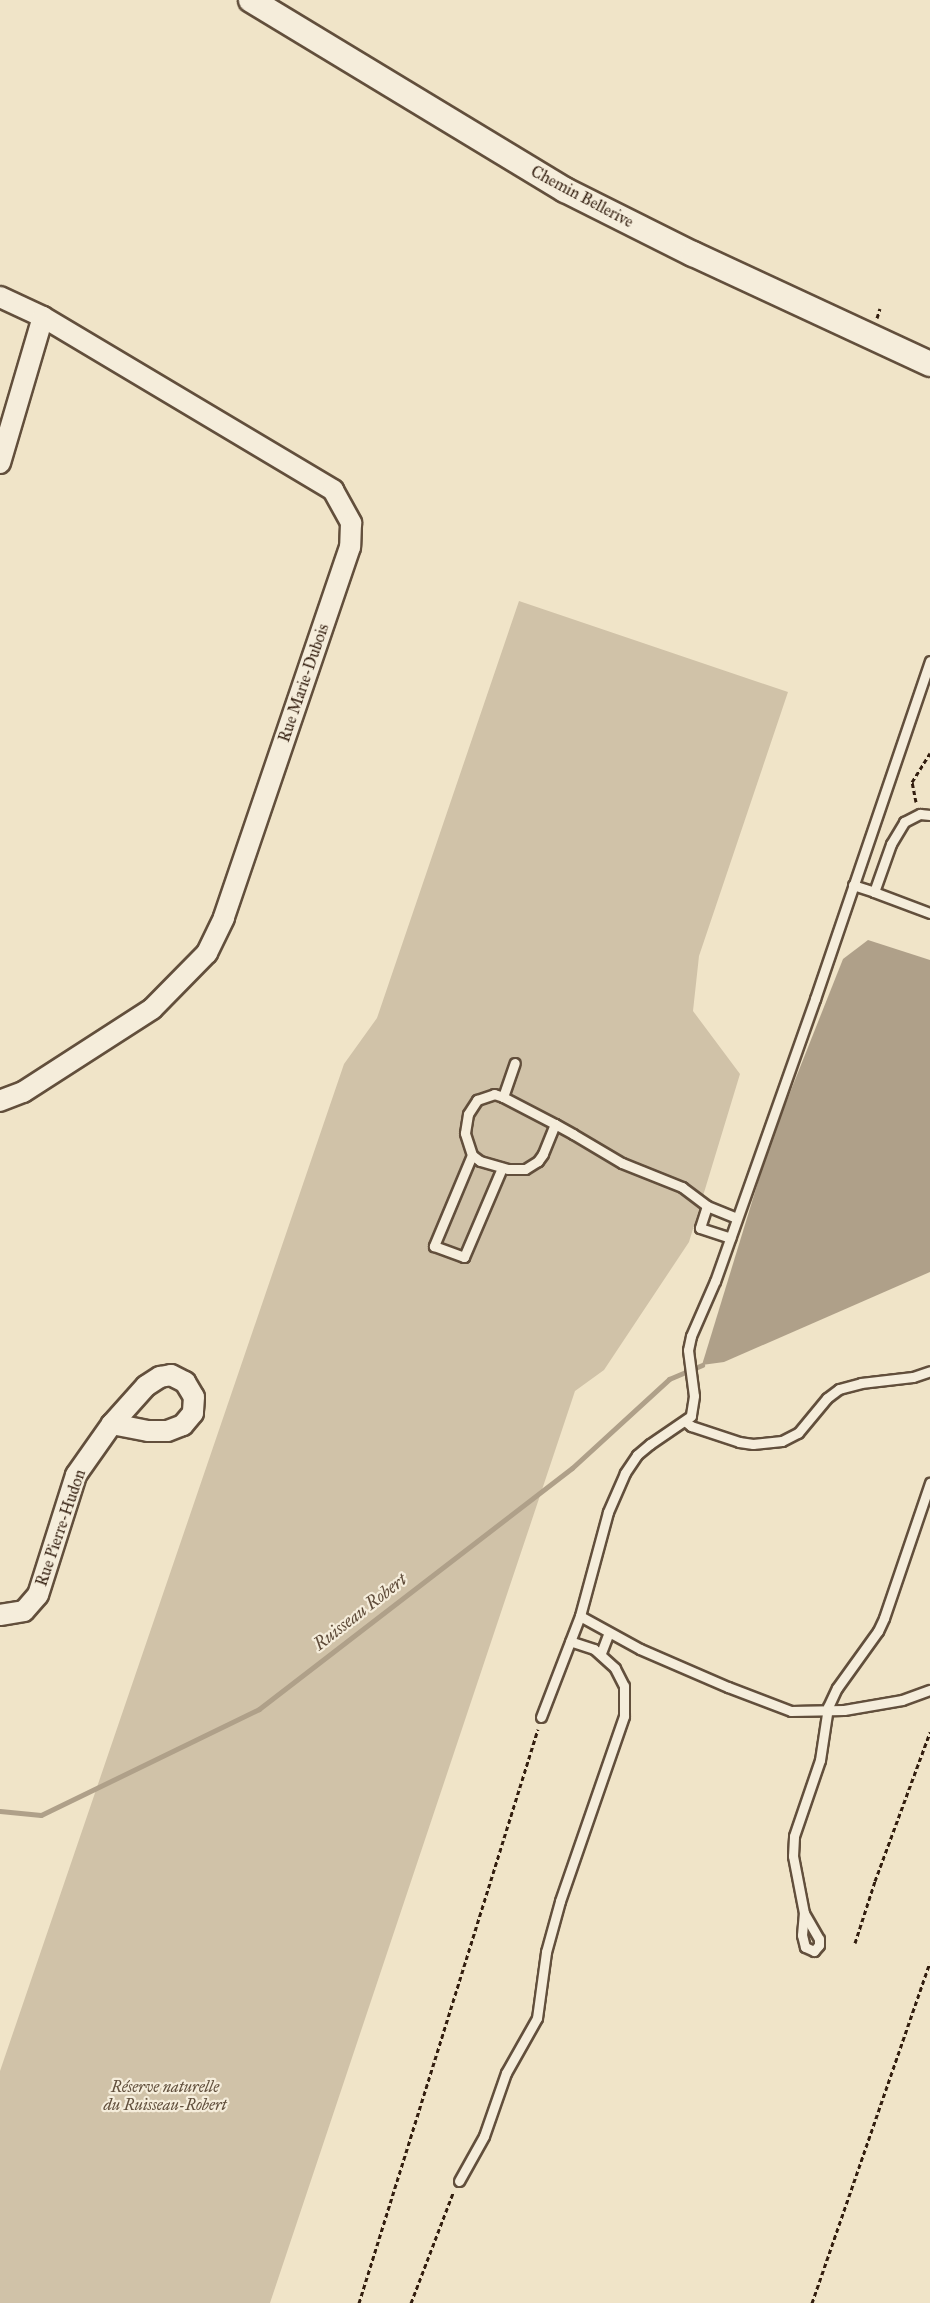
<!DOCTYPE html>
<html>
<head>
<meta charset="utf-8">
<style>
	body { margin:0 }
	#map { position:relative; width:930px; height:2303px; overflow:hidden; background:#f0e4c8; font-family:"IM FELL Great Primer",serif }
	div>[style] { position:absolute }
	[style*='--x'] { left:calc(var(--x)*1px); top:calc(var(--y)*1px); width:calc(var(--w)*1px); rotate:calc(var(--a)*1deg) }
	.green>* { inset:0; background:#d0c2a8 }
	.water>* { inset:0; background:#afa089 }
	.stream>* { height:5px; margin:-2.5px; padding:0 2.5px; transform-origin:2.5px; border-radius:2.5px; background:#afa089 }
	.path>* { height:3px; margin-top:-1.5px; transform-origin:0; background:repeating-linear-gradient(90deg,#321d0e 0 4.5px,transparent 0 7.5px) }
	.roads { filter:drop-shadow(2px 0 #624f3c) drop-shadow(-2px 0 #624f3c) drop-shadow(0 2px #624f3c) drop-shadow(0 -2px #624f3c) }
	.service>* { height:9px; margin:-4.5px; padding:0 4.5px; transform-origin:4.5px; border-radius:4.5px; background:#f5eddb }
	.minor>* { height:20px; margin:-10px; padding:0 10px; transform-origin:10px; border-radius:10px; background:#f5eddb }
	.tertiary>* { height:24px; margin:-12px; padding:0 12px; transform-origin:12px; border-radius:12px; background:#f5eddb }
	span { translate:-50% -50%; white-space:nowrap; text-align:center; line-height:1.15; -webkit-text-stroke:4.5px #f5eddb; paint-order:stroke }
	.street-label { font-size:16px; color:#321d0e }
	.park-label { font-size:16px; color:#614f3c; font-style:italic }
	.water-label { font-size:18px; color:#5e4b39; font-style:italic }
</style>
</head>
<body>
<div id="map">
	<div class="green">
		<i style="clip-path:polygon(519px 601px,788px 692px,699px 956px,693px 1011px,740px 1074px,689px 1242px,604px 1370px,575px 1391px,270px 2303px,0 2303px,0 2071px,344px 1064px,377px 1018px)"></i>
	</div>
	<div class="water">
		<i style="clip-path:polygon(868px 940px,930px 960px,930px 1272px,724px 1362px,702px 1365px,770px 1143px,843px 959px)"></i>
	</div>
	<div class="stream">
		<i style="--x:0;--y:1811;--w:41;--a:5.6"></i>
		<i style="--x:41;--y:1815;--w:242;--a:-25.9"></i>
		<i style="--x:259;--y:1709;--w:395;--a:-37.6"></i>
		<i style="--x:572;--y:1468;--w:132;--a:-42.5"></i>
		<i style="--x:669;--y:1379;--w:36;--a:-23"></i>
	</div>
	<div class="path">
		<i style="--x:877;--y:318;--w:10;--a:-73"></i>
		<i style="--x:916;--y:802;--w:20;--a:-101"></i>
		<i style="--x:912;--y:782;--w:34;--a:-58"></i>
		<i style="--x:855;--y:1943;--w:65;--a:-72.1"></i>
		<i style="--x:875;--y:1881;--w:159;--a:-69.7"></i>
		<i style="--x:359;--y:2303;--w:601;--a:-72.68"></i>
		<i style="--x:411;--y:2303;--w:118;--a:-69.1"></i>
		<i style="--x:812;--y:2303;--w:360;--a:-70.9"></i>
	</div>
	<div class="roads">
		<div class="service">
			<i style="--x:930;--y:661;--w:357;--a:108.8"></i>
			<i style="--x:815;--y:999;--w:299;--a:109.5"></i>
			<i style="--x:715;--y:1281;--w:60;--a:113.6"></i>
			<i style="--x:691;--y:1336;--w:14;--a:102"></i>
			<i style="--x:688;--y:1350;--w:46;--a:82.6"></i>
			<i style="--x:694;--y:1396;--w:20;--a:99"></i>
			<i style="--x:691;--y:1416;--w:50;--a:145.7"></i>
			<i style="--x:650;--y:1444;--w:17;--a:140"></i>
			<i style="--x:637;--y:1455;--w:22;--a:124"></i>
			<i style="--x:625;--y:1473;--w:43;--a:113.6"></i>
			<i style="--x:608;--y:1512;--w:108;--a:105.1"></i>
			<i style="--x:580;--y:1616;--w:68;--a:28.8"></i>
			<i style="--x:640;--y:1649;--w:96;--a:23.4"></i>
			<i style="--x:728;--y:1687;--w:67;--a:20.9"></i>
			<i style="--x:791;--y:1711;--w:53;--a:-1.1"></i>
			<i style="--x:844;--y:1710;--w:59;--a:-9.8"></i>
			<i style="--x:902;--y:1700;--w:30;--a:-20"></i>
			<i style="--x:853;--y:885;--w:22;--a:18"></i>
			<i style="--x:874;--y:892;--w:51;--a:-70.5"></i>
			<i style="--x:891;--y:844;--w:26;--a:-59"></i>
			<i style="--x:904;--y:822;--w:18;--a:-27"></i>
			<i style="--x:920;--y:814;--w:10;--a:6"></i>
			<i style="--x:874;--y:892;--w:60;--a:20.6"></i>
			<i style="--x:503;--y:1097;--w:36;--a:-71"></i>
			<i style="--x:555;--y:1124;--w:32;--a:112"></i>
			<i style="--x:543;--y:1154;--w:9;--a:126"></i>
			<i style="--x:538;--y:1161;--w:15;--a:148"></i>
			<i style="--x:525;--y:1169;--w:17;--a:180"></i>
			<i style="--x:508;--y:1169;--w:29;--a:-164"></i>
			<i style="--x:480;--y:1161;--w:10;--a:-143"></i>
			<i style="--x:472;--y:1155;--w:23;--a:-108"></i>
			<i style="--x:465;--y:1133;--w:19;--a:-81"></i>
			<i style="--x:468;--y:1114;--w:17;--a:-57"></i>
			<i style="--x:477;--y:1100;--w:18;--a:-19"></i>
			<i style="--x:494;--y:1094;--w:9;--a:18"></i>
			<i style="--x:503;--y:1097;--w:59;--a:27.4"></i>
			<i style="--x:555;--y:1124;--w:21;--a:29"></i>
			<i style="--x:573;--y:1134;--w:57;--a:30.6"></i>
			<i style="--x:622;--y:1163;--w:65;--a:21.8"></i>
			<i style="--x:682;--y:1187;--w:31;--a:37"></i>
			<i style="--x:707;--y:1206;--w:32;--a:22"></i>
			<i style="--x:472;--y:1155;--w:99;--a:112.7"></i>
			<i style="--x:434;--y:1246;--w:32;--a:20"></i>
			<i style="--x:464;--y:1257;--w:97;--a:-66.9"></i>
			<i style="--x:707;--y:1206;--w:23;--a:108"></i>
			<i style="--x:700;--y:1228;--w:32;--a:18"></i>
			<i style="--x:685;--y:1421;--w:8;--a:40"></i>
			<i style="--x:691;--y:1426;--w:51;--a:18.4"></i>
			<i style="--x:739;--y:1442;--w:14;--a:8"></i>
			<i style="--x:753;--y:1444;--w:29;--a:-6"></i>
			<i style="--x:782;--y:1441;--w:18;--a:-27"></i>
			<i style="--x:798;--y:1433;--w:45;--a:-50.4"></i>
			<i style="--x:827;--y:1398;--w:15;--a:-37"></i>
			<i style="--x:839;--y:1389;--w:23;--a:-15"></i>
			<i style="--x:861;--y:1383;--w:52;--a:-6.6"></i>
			<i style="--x:913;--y:1377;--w:18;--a:-19"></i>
			<i style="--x:601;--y:1653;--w:22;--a:-69"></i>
			<i style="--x:541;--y:1717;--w:108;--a:-68.9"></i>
			<i style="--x:804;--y:1913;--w:30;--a:60"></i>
			<i style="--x:819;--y:1939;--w:6;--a:90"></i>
			<i style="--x:819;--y:1945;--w:8;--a:130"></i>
			<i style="--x:814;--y:1951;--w:10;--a:-156"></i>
			<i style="--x:805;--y:1947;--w:12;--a:-104"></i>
			<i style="--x:802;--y:1935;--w:22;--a:-85"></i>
			<i style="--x:804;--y:1913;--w:58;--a:-100.9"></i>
			<i style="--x:793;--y:1856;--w:20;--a:-87"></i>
			<i style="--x:794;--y:1836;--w:80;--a:-71.1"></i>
			<i style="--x:820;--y:1760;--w:54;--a:-81.4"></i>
			<i style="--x:828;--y:1707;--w:21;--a:-65"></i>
			<i style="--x:837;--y:1688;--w:70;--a:-54.3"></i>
			<i style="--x:878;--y:1631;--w:14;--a:-65"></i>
			<i style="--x:884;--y:1618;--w:143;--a:-71.2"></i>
			<i style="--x:459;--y:2181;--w:51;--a:-60.9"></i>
			<i style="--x:484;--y:2136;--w:67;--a:-70.8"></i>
			<i style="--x:506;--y:2073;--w:63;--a:-60.6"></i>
			<i style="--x:537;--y:2018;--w:67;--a:-82.2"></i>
			<i style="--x:546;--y:1952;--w:53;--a:-74.6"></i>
			<i style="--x:560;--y:1901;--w:196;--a:-70.9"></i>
			<i style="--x:624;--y:1716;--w:30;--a:-90"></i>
			<i style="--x:624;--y:1686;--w:20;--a:-117"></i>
			<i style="--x:615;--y:1668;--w:28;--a:-138"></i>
			<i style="--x:594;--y:1649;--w:25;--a:-162"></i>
		</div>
		<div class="minor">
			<i style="--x:0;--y:297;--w:47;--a:24.9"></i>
			<i style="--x:43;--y:317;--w:338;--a:30.8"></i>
			<i style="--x:333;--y:490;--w:38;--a:61"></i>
			<i style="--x:351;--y:523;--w:24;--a:92"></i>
			<i style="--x:350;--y:547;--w:392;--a:108.8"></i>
			<i style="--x:224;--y:918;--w:39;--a:116"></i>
			<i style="--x:207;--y:953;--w:78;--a:134.5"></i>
			<i style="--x:152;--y:1009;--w:153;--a:147.2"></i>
			<i style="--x:23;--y:1092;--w:25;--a:159"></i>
			<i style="--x:0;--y:463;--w:152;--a:-73.6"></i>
			<i style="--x:0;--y:1615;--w:24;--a:-9"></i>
			<i style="--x:24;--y:1611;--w:21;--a:-49"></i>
			<i style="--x:38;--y:1595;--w:126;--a:-72.4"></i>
			<i style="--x:76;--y:1475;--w:62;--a:-54.8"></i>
			<i style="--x:112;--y:1424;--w:51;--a:-48.2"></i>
			<i style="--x:146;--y:1386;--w:17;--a:-33"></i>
			<i style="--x:160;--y:1377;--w:11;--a:-10"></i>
			<i style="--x:171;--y:1375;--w:16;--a:27"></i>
			<i style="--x:185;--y:1382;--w:17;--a:59"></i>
			<i style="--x:194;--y:1397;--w:16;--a:94"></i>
			<i style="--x:193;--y:1413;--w:16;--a:130"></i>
			<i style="--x:183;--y:1425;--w:17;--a:159"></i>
			<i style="--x:167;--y:1431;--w:19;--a:180"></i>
			<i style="--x:148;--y:1431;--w:37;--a:-169"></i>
		</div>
		<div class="tertiary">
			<i style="--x:251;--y:0;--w:367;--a:31.2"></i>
			<i style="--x:565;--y:190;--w:143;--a:26.6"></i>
			<i style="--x:693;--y:254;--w:261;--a:24.9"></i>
		</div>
	</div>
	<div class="street-label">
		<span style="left:582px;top:197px;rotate:28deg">Chemin Bellerive</span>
		<span style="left:304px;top:683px;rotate:-71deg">Rue Marie-Dubois</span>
		<span style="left:61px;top:1528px;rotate:-71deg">Rue Pierre-Hudon</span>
	</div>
	<div class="park-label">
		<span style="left:165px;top:2096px">Réserve naturelle<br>du Ruisseau-Robert</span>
	</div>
	<div class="water-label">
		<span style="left:360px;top:1612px;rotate:-38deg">Ruisseau Robert</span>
	</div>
</div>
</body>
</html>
